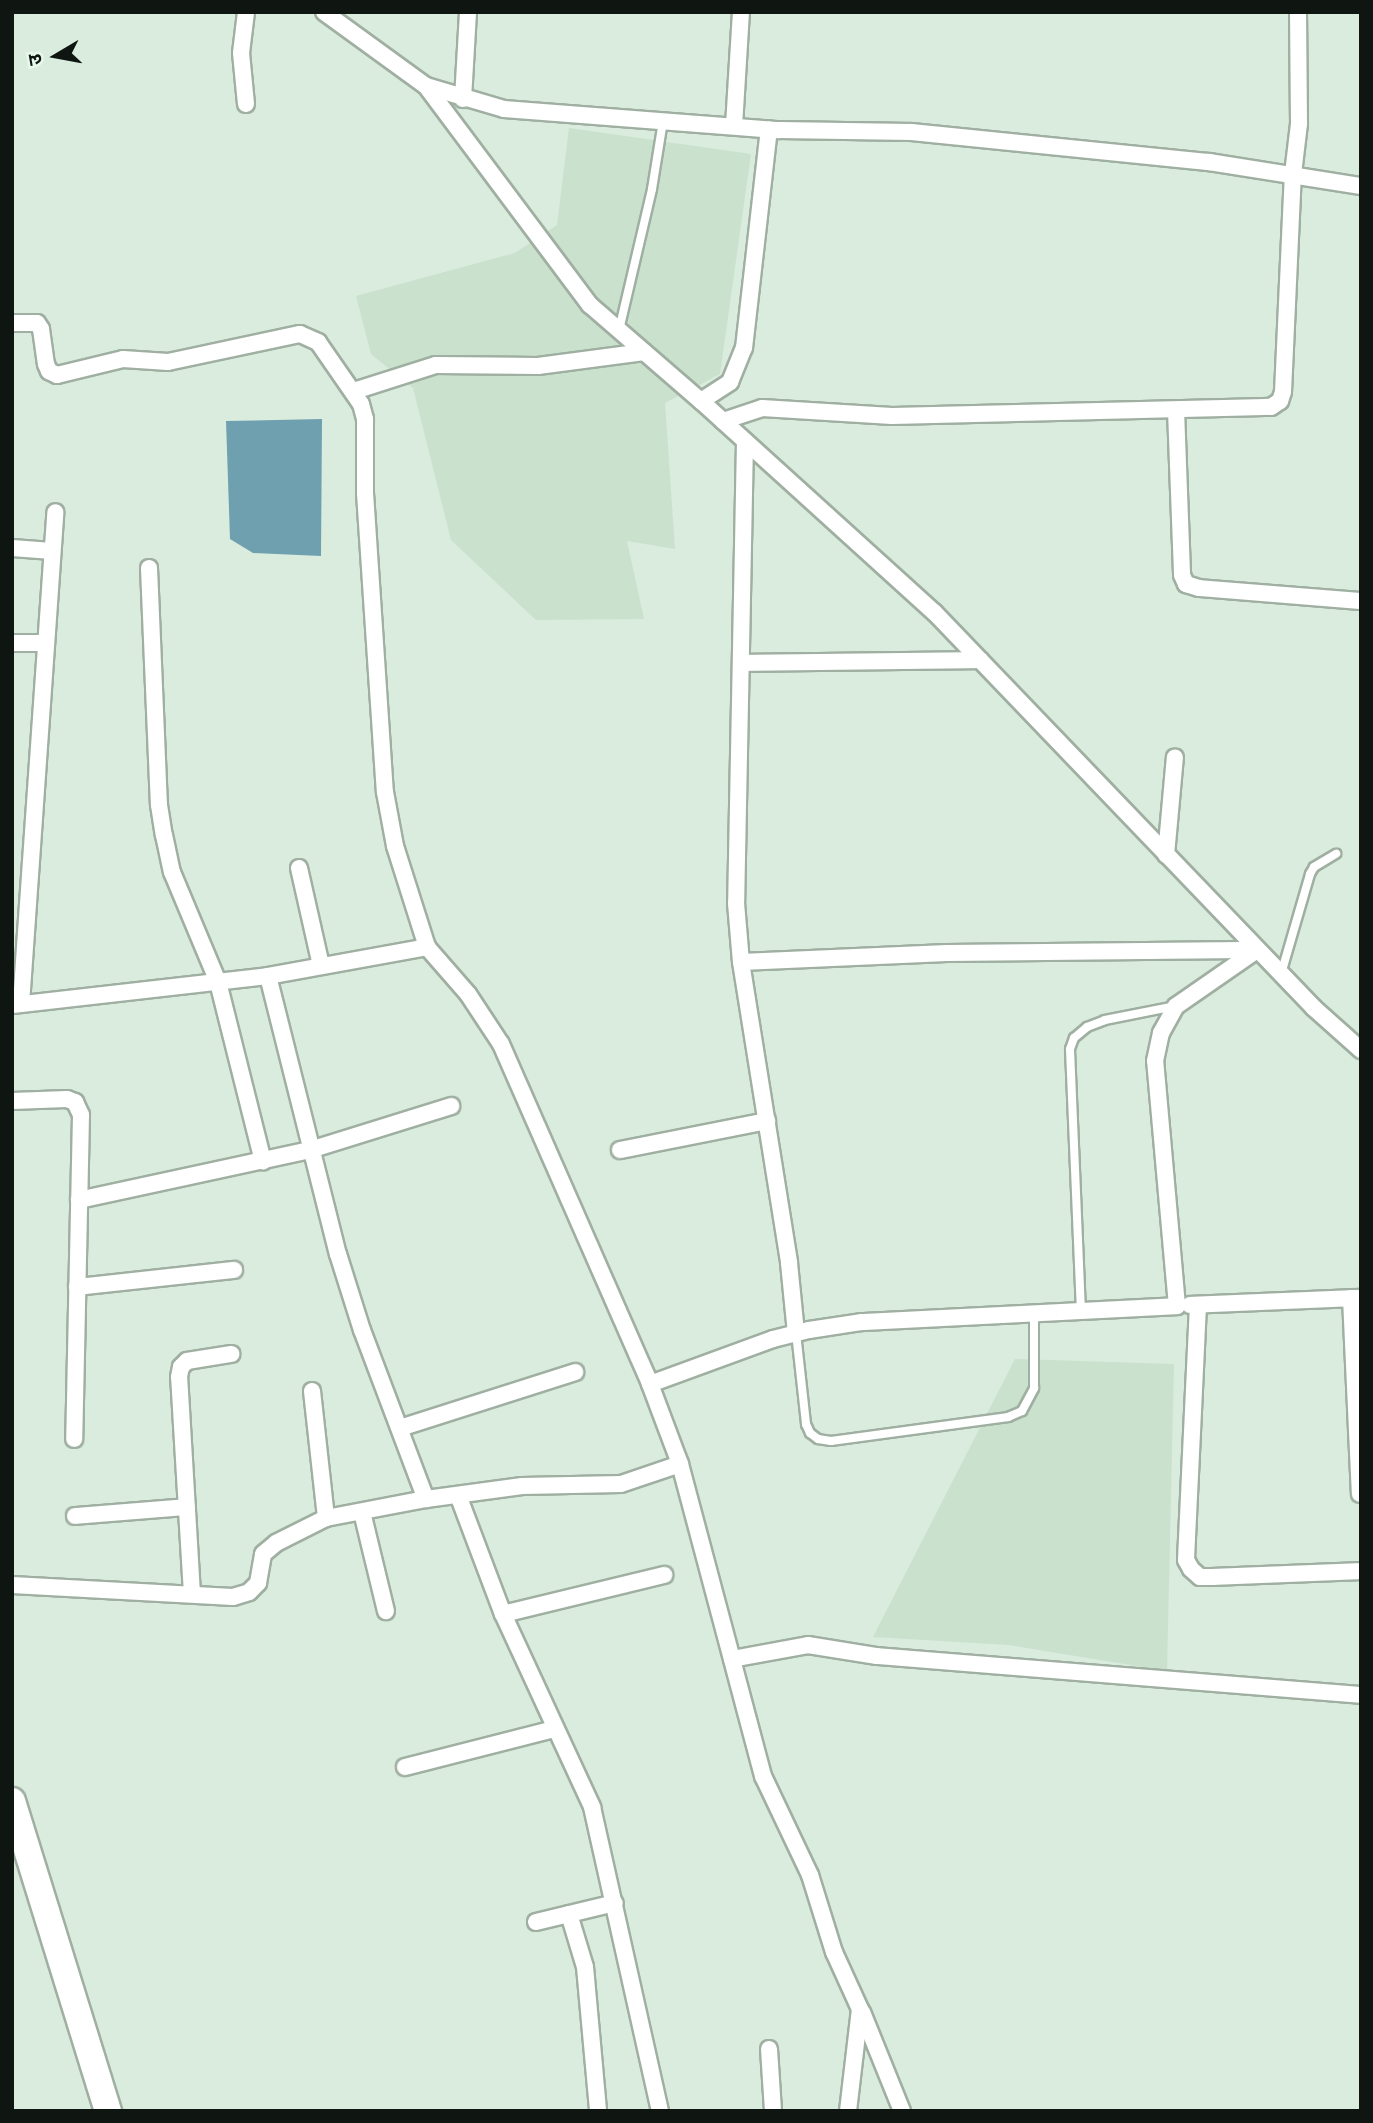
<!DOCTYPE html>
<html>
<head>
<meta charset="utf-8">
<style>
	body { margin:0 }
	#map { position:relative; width:1373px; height:2123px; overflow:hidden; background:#daecdd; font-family:Rubik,"Noto Sans Devanagari",sans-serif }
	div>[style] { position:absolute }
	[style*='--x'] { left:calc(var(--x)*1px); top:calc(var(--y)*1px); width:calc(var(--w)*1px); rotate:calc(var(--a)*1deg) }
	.built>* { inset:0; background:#cae1cd }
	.water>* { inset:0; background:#6ea0af }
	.roads { filter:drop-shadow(2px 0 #9fafa1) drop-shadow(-2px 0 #9fafa1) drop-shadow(0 2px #9fafa1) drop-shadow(0 -2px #9fafa1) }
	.lane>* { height:8px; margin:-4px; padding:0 4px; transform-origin:4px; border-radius:4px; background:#fff }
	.street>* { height:16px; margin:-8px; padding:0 8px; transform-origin:8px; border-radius:8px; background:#fff }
	.primary>* { height:26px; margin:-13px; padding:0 13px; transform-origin:13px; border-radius:13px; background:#fff }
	span { translate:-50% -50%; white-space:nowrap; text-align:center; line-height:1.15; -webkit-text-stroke:5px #e7f9ea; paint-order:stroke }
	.frame { position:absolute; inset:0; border:14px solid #0f1510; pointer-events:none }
	.north { position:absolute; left:21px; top:21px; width:70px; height:70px; -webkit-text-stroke:5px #e7f9ea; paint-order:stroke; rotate:260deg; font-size:19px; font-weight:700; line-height:28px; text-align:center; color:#0f1510 }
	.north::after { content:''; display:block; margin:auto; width:24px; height:32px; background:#0f1510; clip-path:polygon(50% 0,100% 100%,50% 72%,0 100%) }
</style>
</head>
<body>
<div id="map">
	<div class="built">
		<i style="clip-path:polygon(569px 128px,751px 154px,720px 374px,665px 403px,675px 549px,627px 541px,644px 619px,536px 620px,451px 540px,413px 388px,371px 354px,356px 296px,515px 253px,557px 225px)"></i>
		<i style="clip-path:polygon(1015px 1359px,1174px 1364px,1167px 1671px,1009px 1645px,873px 1637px)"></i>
	</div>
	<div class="water">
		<i style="clip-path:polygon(322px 419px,321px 556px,253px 553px,230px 539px,226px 421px)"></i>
	</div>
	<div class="roads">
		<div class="lane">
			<i style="--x:619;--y:330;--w:145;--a:-76.8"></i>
			<i style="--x:652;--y:189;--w:69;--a:-80.8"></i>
			<i style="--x:1281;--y:974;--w:104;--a:-73.8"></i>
			<i style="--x:1310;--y:874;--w:8;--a:-60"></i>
			<i style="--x:1314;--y:867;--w:26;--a:-31"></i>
			<i style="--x:1081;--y:1312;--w:263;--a:-92.4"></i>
			<i style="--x:1070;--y:1049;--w:12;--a:-70"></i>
			<i style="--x:1074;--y:1038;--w:17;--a:-40"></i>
			<i style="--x:1087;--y:1027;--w:19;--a:-21"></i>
			<i style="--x:1105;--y:1020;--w:71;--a:-11.3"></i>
			<i style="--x:796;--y:1333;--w:92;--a:83.7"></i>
			<i style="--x:806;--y:1424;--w:10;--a:66"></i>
			<i style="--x:810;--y:1433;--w:10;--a:37"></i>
			<i style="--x:818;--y:1439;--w:13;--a:9"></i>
			<i style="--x:831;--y:1441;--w:179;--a:-7.7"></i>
			<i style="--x:1008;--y:1417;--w:15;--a:-23"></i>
			<i style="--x:1022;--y:1411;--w:26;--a:-62"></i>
			<i style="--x:1034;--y:1388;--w:74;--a:-90"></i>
		</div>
		<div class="street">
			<i style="--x:324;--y:12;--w:126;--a:36"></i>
			<i style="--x:426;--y:86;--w:274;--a:53.2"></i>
			<i style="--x:590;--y:305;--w:147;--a:40.9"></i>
			<i style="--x:701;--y:401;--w:314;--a:42.2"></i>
			<i style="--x:934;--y:612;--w:549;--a:46.18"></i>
			<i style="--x:1314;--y:1008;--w:63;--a:41.8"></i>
			<i style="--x:426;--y:86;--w:81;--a:16.4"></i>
			<i style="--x:504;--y:109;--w:276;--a:4.4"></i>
			<i style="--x:779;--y:130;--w:133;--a:0.9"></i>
			<i style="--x:912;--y:132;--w:299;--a:5.8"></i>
			<i style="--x:1209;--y:162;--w:154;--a:9"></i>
			<i style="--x:463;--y:99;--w:87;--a:-86.7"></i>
			<i style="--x:246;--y:104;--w:51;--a:-95.6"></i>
			<i style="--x:241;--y:53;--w:41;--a:-83"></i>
			<i style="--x:734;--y:126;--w:114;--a:-86.5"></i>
			<i style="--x:12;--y:323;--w:25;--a:0"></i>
			<i style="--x:37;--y:323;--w:7;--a:56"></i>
			<i style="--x:41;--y:329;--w:35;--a:82"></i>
			<i style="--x:46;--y:364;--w:8;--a:67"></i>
			<i style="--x:49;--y:371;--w:9;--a:27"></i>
			<i style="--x:57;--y:375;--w:68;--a:-13.6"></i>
			<i style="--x:123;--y:359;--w:45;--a:3.8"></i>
			<i style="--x:168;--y:362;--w:135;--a:-12"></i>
			<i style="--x:300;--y:334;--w:20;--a:24"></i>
			<i style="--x:318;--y:342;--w:75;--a:55.3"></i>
			<i style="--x:361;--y:404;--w:16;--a:75"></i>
			<i style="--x:365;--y:419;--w:74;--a:90"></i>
			<i style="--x:365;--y:493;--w:300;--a:86.2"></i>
			<i style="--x:385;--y:792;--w:55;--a:79.5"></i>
			<i style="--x:395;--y:846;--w:106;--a:72.4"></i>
			<i style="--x:427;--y:947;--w:62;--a:48.9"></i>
			<i style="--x:468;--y:994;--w:60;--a:56.6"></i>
			<i style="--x:501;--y:1044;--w:371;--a:66.3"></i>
			<i style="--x:650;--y:1384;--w:85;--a:69.4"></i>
			<i style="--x:680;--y:1464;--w:323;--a:75.1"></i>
			<i style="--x:763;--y:1776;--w:110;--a:64.6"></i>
			<i style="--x:810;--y:1875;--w:81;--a:72.7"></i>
			<i style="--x:834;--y:1952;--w:63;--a:65.5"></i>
			<i style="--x:860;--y:2009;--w:103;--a:96.7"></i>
			<i style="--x:354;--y:391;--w:86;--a:-17.6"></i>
			<i style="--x:436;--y:365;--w:102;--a:0.6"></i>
			<i style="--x:538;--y:366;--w:107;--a:-7.5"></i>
			<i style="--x:701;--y:401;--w:35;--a:-33"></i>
			<i style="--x:730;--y:382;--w:37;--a:-68"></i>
			<i style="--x:744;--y:348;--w:220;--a:-83.5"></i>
			<i style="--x:1176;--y:410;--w:165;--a:87.9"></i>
			<i style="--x:1182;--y:575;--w:10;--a:66"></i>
			<i style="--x:1186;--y:584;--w:14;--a:17"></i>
			<i style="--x:1199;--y:588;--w:163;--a:4.6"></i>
			<i style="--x:723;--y:421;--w:41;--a:-18.4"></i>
			<i style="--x:762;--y:408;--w:130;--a:3.5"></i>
			<i style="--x:892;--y:416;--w:379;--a:-1.4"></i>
			<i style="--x:1271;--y:407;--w:11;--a:-34"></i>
			<i style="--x:1280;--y:401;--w:9;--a:-72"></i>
			<i style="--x:1283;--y:392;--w:218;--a:-87.4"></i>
			<i style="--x:1293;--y:174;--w:50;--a:-83.2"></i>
			<i style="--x:1299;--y:124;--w:112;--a:-90.5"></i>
			<i style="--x:745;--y:441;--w:462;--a:91.1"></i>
			<i style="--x:736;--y:903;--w:59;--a:85.2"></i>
			<i style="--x:741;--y:962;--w:305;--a:80.9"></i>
			<i style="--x:789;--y:1263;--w:70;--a:84.3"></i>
			<i style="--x:12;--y:548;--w:40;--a:4.3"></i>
			<i style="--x:149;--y:568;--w:237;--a:87.6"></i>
			<i style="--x:159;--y:805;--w:30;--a:81"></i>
			<i style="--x:164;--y:835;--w:38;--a:78"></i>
			<i style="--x:172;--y:872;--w:119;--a:67.3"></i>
			<i style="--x:218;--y:982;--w:185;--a:75.9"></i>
			<i style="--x:12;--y:643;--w:34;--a:0"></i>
			<i style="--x:742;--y:663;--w:238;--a:-0.7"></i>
			<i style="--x:1166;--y:855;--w:98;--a:-84.8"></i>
			<i style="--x:299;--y:868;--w:100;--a:77.3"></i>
			<i style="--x:741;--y:962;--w:206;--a:-2.5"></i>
			<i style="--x:947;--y:953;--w:310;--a:-0.6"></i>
			<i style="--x:268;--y:976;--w:287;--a:75.9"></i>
			<i style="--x:338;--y:1254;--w:80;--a:72.5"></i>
			<i style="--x:362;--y:1330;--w:181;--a:69.3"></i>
			<i style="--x:21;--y:1004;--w:493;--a:-86"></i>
			<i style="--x:14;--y:1005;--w:256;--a:-6.5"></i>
			<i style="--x:268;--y:976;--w:162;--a:-10.3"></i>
			<i style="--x:12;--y:1101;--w:55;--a:-2.1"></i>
			<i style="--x:67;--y:1099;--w:9;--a:21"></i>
			<i style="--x:75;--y:1102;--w:14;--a:65"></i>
			<i style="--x:81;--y:1115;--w:324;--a:91.2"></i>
			<i style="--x:620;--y:1150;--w:150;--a:-11.2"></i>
			<i style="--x:79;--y:1200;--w:236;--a:-12.2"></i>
			<i style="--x:310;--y:1150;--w:148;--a:-17.3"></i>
			<i style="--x:77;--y:1287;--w:158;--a:-6.2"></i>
			<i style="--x:1351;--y:1298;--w:196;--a:87.4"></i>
			<i style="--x:1190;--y:1305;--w:170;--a:-2.4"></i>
			<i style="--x:1198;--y:1305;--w:255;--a:92.7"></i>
			<i style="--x:1186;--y:1560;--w:10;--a:61"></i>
			<i style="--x:1191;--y:1569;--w:12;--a:42"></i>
			<i style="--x:1200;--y:1577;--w:13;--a:0"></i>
			<i style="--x:1213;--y:1577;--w:148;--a:-2.3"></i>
			<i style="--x:650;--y:1384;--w:131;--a:-20.1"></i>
			<i style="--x:773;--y:1339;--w:37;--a:-14"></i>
			<i style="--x:809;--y:1330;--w:54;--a:-8.6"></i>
			<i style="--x:862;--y:1322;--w:315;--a:-2.9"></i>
			<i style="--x:1177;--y:1306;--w:246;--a:-95.1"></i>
			<i style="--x:1155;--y:1061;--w:29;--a:-78"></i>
			<i style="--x:1161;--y:1033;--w:31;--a:-61"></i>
			<i style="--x:1176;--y:1006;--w:98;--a:-34.7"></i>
			<i style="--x:312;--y:1391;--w:128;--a:83.7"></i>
			<i style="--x:400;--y:1428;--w:184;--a:-17.7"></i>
			<i style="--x:458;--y:1495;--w:127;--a:69.3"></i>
			<i style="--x:503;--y:1614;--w:213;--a:65.2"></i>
			<i style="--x:592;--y:1807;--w:312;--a:77.4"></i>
			<i style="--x:362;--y:1512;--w:102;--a:76.4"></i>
			<i style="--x:75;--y:1516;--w:112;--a:-4.6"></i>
			<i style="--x:12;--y:1585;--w:221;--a:3.1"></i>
			<i style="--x:233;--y:1597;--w:17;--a:-17"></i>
			<i style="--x:249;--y:1592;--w:13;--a:-45"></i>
			<i style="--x:258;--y:1583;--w:29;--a:-80"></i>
			<i style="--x:263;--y:1554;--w:17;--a:-40"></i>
			<i style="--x:276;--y:1543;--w:56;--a:-26.6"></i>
			<i style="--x:326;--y:1518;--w:102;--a:-10.8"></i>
			<i style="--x:426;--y:1499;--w:97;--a:-7.7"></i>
			<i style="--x:522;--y:1486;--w:99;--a:-1.2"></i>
			<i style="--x:621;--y:1484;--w:62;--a:-18.7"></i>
			<i style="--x:192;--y:1594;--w:217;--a:-93.4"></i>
			<i style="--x:179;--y:1377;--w:10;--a:-79"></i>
			<i style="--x:181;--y:1367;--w:8;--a:-45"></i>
			<i style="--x:187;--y:1361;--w:45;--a:-9"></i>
			<i style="--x:503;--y:1614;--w:166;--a:-13.6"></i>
			<i style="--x:732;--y:1659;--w:77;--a:-10.4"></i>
			<i style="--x:808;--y:1645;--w:70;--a:9.1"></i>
			<i style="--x:877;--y:1656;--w:486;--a:4.6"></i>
			<i style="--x:405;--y:1767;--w:154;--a:-14.3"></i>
			<i style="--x:569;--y:1914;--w:55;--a:73.2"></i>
			<i style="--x:585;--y:1967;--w:145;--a:84.8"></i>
			<i style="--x:536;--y:1922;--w:81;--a:-13.5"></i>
			<i style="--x:862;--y:2012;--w:107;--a:68"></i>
			<i style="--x:769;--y:2049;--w:62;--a:86.3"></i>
		</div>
		<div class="primary">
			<i style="--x:12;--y:1801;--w:325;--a:72.8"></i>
		</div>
	</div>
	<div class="frame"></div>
	<div class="north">उ</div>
</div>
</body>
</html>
